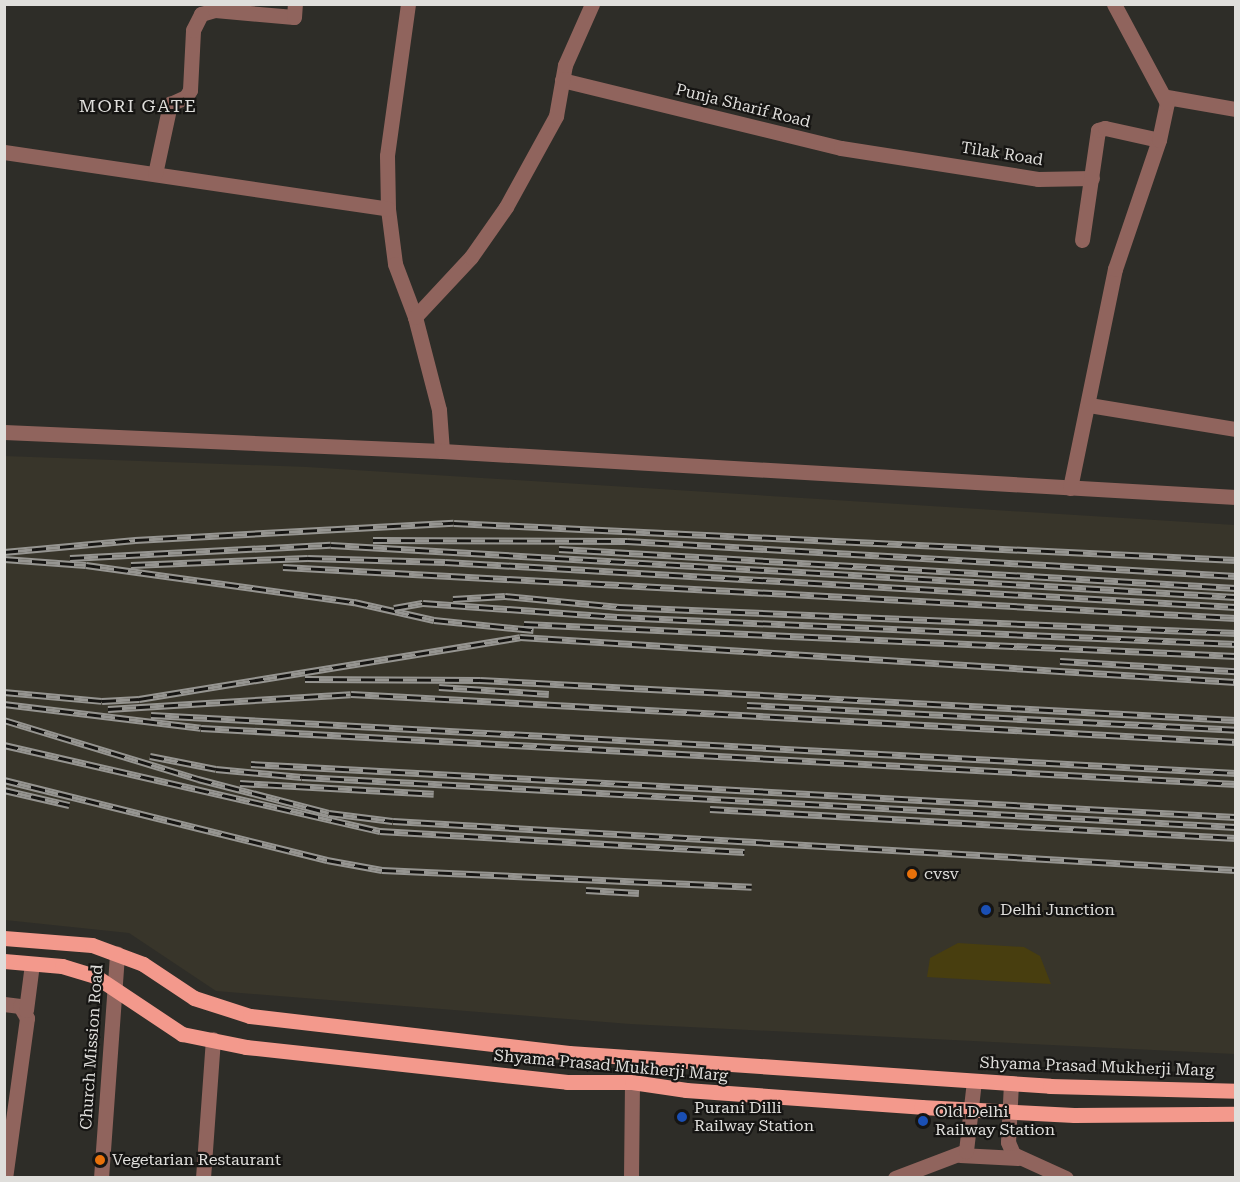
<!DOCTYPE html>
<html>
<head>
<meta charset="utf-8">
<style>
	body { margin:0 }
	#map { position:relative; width:1240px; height:1182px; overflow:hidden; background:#2e2d28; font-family:"Roboto Serif",serif }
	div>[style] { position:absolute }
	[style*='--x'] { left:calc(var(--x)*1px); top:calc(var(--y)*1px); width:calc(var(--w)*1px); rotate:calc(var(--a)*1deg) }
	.built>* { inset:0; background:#38352a }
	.green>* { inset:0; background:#483e0f }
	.minor>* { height:15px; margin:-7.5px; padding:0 7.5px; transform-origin:7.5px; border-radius:7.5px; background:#90645d }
	.major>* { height:15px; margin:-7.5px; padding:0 7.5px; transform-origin:7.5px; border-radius:7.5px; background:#f3998c }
	.rail>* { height:7px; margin-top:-3.5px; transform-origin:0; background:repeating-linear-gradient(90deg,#161513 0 14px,#969591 0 28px); box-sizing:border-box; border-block:2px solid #969591 }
	.dots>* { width:16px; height:16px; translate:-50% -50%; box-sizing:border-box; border:3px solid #161513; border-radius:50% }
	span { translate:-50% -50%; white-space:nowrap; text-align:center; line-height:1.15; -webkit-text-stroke:4.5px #161513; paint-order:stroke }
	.street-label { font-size:16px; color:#dfdedb }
	.poi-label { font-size:16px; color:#dfdedb }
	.left { translate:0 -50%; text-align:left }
	.neighbourhood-label { font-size:18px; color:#dfdedb; letter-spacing:1.5px }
	.frame { position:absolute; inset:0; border:6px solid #dfdedb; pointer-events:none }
</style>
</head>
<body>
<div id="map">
	<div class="built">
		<i style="clip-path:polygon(4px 456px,307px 467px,1235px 525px,1235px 1054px,630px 1024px,216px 991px,129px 933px,5px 920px)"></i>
	</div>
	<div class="green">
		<i style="clip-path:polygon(958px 943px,1024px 947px,1040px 956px,1051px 984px,927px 977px,930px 958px)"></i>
	</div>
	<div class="minor">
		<i style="--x:408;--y:4;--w:153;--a:97.9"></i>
		<i style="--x:387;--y:156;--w:53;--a:88.9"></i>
		<i style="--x:388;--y:209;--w:55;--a:82.7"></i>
		<i style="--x:395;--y:264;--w:57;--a:69.3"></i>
		<i style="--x:415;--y:317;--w:96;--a:75.5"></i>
		<i style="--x:439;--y:410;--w:41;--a:85.8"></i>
		<i style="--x:562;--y:80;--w:287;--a:13.7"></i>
		<i style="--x:841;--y:148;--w:199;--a:8.9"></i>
		<i style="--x:1038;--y:179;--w:54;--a:-1.1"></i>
		<i style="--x:1167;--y:97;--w:70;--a:9.9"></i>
		<i style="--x:4;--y:152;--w:388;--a:8.4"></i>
		<i style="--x:155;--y:174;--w:72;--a:-77.9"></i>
		<i style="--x:170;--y:104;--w:17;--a:-24"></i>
		<i style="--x:186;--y:97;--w:8;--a:-60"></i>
		<i style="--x:190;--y:90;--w:60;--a:-87.1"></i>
		<i style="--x:193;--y:30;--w:18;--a:-63"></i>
		<i style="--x:201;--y:14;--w:15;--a:-16"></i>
		<i style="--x:215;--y:10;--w:79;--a:5.1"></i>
		<i style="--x:294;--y:17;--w:13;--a:-86"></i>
		<i style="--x:1082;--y:240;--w:111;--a:-81.7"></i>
		<i style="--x:1098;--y:130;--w:7;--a:-16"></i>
		<i style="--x:1105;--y:128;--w:55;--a:12.5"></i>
		<i style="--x:415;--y:317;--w:82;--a:-47"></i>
		<i style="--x:471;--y:257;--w:61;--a:-55"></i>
		<i style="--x:506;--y:207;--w:104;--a:-61.2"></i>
		<i style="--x:556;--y:116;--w:52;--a:-80"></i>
		<i style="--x:565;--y:65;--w:67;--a:-66.1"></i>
		<i style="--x:1089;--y:405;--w:149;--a:9.3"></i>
		<i style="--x:4;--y:432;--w:438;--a:2.5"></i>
		<i style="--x:442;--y:451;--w:795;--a:3.32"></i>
		<i style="--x:1070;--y:488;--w:224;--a:-78.4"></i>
		<i style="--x:1115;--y:269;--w:136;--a:-71.2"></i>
		<i style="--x:1159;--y:140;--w:38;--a:-78"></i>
		<i style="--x:1167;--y:103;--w:112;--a:-118.2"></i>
		<i style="--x:4;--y:1004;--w:16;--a:7"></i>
		<i style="--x:20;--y:1006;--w:14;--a:60"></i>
		<i style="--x:27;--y:1018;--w:162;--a:97.8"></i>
		<i style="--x:26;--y:1010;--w:46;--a:-82.6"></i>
		<i style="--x:1011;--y:1083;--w:59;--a:92.9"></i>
		<i style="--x:1008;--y:1142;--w:13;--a:67"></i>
		<i style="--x:1013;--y:1154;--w:58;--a:24.4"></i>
		<i style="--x:960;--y:1155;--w:58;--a:3"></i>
		<i style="--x:101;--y:1178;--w:225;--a:-85.9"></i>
		<i style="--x:203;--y:1178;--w:139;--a:-85.9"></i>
		<i style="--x:631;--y:1178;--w:96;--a:-89.4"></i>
		<i style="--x:895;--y:1178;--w:76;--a:-20.8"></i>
		<i style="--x:966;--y:1151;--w:70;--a:-83.5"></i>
	</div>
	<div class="major">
		<i style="--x:4;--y:938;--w:88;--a:4.5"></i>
		<i style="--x:92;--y:945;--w:54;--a:20.4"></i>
		<i style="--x:143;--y:964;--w:61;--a:33.7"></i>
		<i style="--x:194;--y:998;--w:59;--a:17.8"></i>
		<i style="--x:250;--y:1016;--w:321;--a:6.6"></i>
		<i style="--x:569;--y:1053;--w:482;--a:3.9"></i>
		<i style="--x:1050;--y:1086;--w:186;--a:1.5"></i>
		<i style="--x:4;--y:961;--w:58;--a:4.9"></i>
		<i style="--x:62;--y:966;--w:34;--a:17"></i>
		<i style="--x:95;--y:976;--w:105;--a:33.7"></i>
		<i style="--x:182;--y:1034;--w:65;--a:11.5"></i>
		<i style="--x:246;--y:1047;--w:323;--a:6.2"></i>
		<i style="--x:567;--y:1082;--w:65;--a:0"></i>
		<i style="--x:632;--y:1082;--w:55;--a:8.4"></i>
		<i style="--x:686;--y:1090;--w:236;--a:4.1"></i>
		<i style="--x:921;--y:1107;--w:153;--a:3"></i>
		<i style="--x:1074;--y:1115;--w:162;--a:-0.4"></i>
	</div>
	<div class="rail">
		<i style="--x:373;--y:540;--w:254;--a:0.2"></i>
		<i style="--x:627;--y:541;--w:610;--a:3.29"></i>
		<i style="--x:559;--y:549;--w:678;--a:3.3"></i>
		<i style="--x:4;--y:552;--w:132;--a:-5.2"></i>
		<i style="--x:135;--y:540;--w:319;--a:-3.1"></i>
		<i style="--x:454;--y:523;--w:783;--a:2.71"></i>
		<i style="--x:70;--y:558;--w:261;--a:-2.9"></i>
		<i style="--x:331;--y:545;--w:906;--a:3.29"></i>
		<i style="--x:4;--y:559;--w:82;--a:4.2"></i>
		<i style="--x:86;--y:565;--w:271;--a:7.9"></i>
		<i style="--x:354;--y:602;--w:82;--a:12.7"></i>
		<i style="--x:434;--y:620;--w:100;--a:5.8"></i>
		<i style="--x:131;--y:565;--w:177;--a:-2.3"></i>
		<i style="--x:308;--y:558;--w:137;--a:1.7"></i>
		<i style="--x:445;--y:562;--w:792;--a:3.26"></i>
		<i style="--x:283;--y:567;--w:954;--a:3.06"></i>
		<i style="--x:453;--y:599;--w:52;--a:-3.3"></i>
		<i style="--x:505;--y:596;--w:115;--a:5.5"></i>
		<i style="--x:619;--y:607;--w:618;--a:2.41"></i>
		<i style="--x:394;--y:608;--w:29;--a:-10"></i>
		<i style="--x:423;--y:603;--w:195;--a:4.1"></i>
		<i style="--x:617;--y:617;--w:620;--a:2.5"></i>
		<i style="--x:524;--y:624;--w:713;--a:2.57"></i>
		<i style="--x:1060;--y:661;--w:176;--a:3.3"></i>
		<i style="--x:305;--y:679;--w:175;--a:0.3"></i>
		<i style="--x:480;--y:680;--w:757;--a:3.03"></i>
		<i style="--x:439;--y:687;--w:110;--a:3.6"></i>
		<i style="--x:4;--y:692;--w:98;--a:5.2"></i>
		<i style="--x:102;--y:701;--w:37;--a:-3"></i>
		<i style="--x:139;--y:699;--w:386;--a:-9.2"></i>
		<i style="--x:520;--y:637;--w:717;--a:3.6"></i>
		<i style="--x:4;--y:704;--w:198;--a:6.9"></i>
		<i style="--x:201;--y:728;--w:1037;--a:3.1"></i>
		<i style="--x:747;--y:705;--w:490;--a:2.9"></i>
		<i style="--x:108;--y:709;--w:243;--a:-3.5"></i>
		<i style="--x:351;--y:694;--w:886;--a:3.1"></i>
		<i style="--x:151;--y:715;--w:1087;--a:3.06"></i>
		<i style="--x:4;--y:720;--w:203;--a:16.9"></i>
		<i style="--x:198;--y:779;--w:135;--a:14.5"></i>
		<i style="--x:329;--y:813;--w:64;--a:7.1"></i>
		<i style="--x:393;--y:821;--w:844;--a:3.33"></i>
		<i style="--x:4;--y:745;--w:386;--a:12.9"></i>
		<i style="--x:380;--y:831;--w:365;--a:3.3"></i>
		<i style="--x:150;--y:756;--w:67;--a:11.1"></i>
		<i style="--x:216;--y:769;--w:86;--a:5.3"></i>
		<i style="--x:302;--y:777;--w:935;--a:3.06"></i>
		<i style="--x:251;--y:764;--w:986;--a:3.08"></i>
		<i style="--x:4;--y:780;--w:333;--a:13.9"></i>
		<i style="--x:327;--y:860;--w:56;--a:10.3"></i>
		<i style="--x:382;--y:870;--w:370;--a:2.6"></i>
		<i style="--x:240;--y:783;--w:194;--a:3.2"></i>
		<i style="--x:4;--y:790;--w:67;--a:13"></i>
		<i style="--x:710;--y:809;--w:527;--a:3.16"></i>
		<i style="--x:586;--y:890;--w:53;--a:3.2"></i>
	</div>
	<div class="dots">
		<i style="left:912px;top:874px;background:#e8710a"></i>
		<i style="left:986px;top:910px;background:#1a4fb4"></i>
		<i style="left:682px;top:1117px;background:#1a4fb4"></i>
		<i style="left:923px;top:1121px;background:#1a4fb4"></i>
		<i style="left:100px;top:1160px;background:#e8710a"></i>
	</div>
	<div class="street-label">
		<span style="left:743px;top:106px;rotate:14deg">Punja Sharif Road</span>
		<span style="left:1002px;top:154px;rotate:9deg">Tilak Road</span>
		<span style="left:92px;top:1047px;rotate:-86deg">Church Mission Road</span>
		<span style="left:611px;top:1066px;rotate:5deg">Shyama Prasad Mukherji Marg</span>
		<span style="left:1097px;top:1067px;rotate:2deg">Shyama Prasad Mukherji Marg</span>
	</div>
	<div class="poi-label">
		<span class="left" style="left:924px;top:874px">cvsv</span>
		<span class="left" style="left:1000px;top:910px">Delhi Junction</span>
		<span class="left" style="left:694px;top:1117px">Purani Dilli<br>Railway Station</span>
		<span class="left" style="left:935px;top:1121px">Old Delhi<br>Railway Station</span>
		<span class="left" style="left:112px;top:1160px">Vegetarian Restaurant</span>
	</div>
	<div class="neighbourhood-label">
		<span style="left:138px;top:106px">MORI GATE</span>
	</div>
	<div class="frame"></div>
</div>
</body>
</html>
